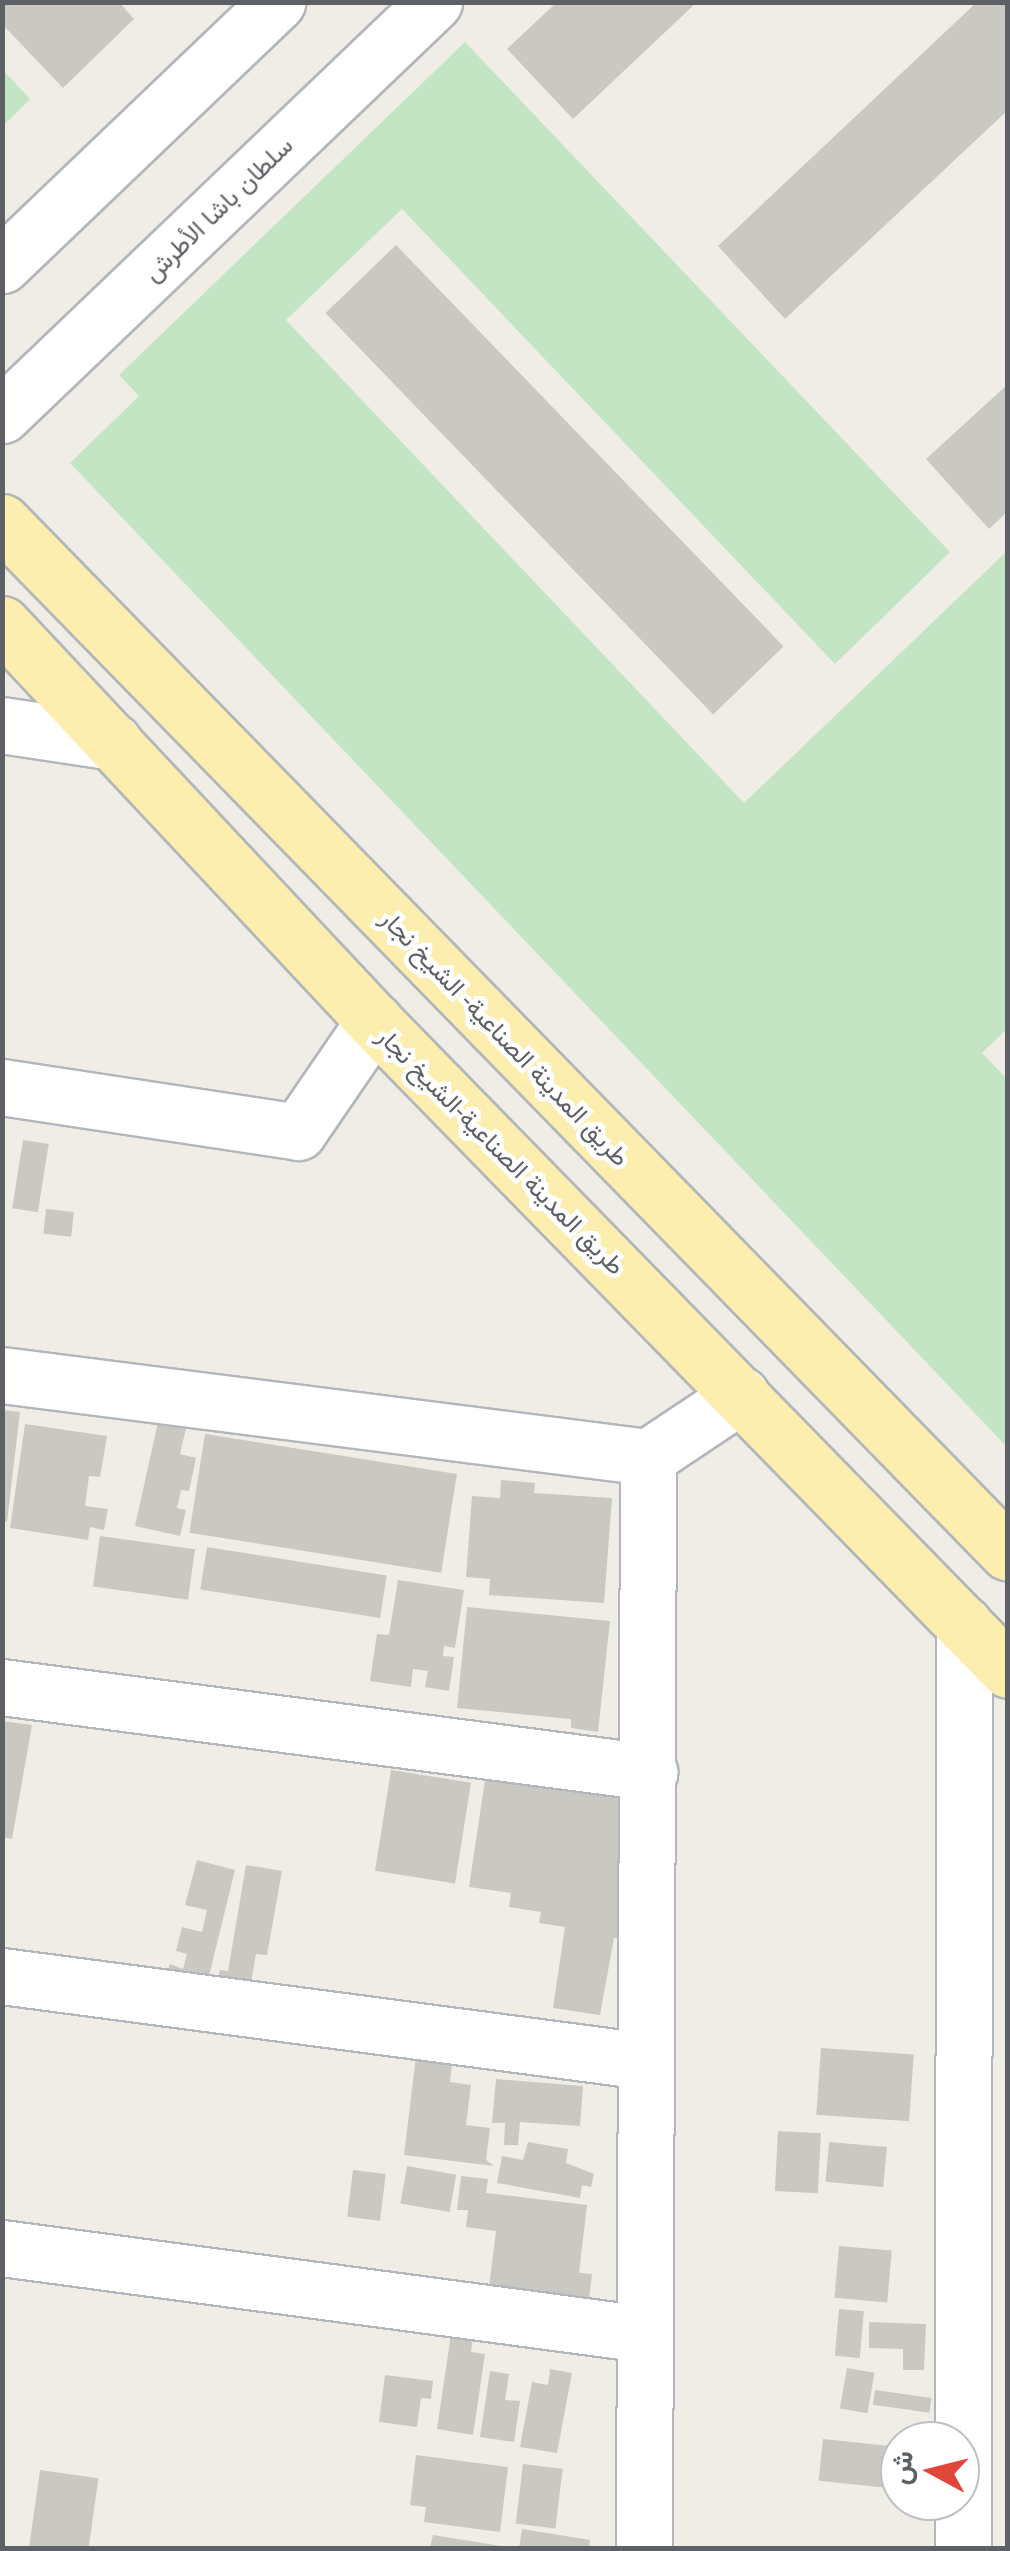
<!DOCTYPE html>
<html>
<head>
<meta charset="utf-8">
<style>
	body { margin:0 }
	#map { position:relative; width:1010px; height:2551px; overflow:hidden; background:#efede6; font-family:Helvetica,Vazirmatn,sans-serif }
	div>[style] { position:absolute }
	[style*='--x'] { left:calc(var(--x)*1px); top:calc(var(--y)*1px); width:calc(var(--w)*1px); rotate:calc(var(--a)*1deg) }
	.green>* { inset:0; background:#c4e5c4 }
	.building>* { inset:0; background:#cac8c2; transform-origin:0 0 }
	.roads { filter:drop-shadow(2px 0 #b3b6ba) drop-shadow(-2px 0 #b3b6ba) drop-shadow(0 2px #b3b6ba) drop-shadow(0 -2px #b3b6ba) }
	.minor>* { height:55px; margin:-27.5px; padding:0 27.5px; transform-origin:27.5px; border-radius:27.5px; background:#fff }
	.primary>* { height:55px; margin:-27.5px; padding:0 27.5px; transform-origin:27.5px; border-radius:27.5px; background:#fbeeaf }
	span { translate:-50% -50%; white-space:nowrap; text-align:center; line-height:1.15; -webkit-text-stroke:9px #fff; paint-order:stroke }
	.street-label { font-size:25px; color:#5d6165 }
	.frame { position:absolute; inset:0; border:5px solid #5d6165; pointer-events:none }
	.north { position:absolute; left:880px; top:2421px; width:100px; height:100px; box-sizing:border-box; background:#fff; border:2px solid #bec0c1; border-radius:50%; rotate:277deg; font-size:28px; font-weight:700; line-height:40px; text-align:center; color:#5d6165 }
	.north::after { content:''; display:block; margin:auto; width:35px; height:45px; background:#e1463a; clip-path:polygon(50% 0,100% 100%,50% 72%,0 100%) }
</style>
</head>
<body>
<div id="map">
	<div class="green">
		<i style="clip-path:polygon(465px 42px,950px 552px,835px 664px,402px 209px,286px 320px,744px 803px,1007px 551px,1008px 1028px,982px 1053px,1007px 1079px,1007px 1447px,70px 463px,139px 396px,119px 375px)"></i>
		<i style="clip-path:polygon(3px 70px,30px 99px,3px 126px)"></i>
	</div>
	<div class="building">
		<i style="clip-path:polygon(2px 2px,119px 2px,134px 19px,63px 88px,2px 24px)"></i>
		<i style="clip-path:polygon(557px 2px,697px 2px,573px 119px,507px 49px)"></i>
		<i style="clip-path:polygon(977px 2px,1008px 2px,1008px 110px,785px 319px,718px 246px)"></i>
		<i style="left:396px;top:245px;width:558px;height:98px;rotate:46deg"></i>
		<i style="clip-path:polygon(1008px 384px,1008px 511px,989px 529px,926px 459px)"></i>
		<i style="left:23px;top:1140px;width:26px;height:69px;rotate:9deg"></i>
		<i style="left:46px;top:1209px;width:28px;height:25px;rotate:6deg"></i>
		<i style="clip-path:polygon(3px 1410px,20px 1412px,7px 1522px,2px 1521px)"></i>
		<i style="clip-path:polygon(158px 1422px,186px 1428px,180px 1454px,196px 1458px,189px 1491px,181px 1490px,177px 1508px,186px 1510px,180px 1536px,135px 1526px)"></i>
		<i style="clip-path:polygon(25px 1424px,107px 1436px,100px 1477px,89px 1476px,85px 1506px,108px 1509px,104px 1530px,90px 1527px,88px 1540px,10px 1528px)"></i>
		<i style="left:205px;top:1434px;width:255px;height:100px;rotate:9deg"></i>
		<i style="clip-path:polygon(501px 1480px,535px 1483px,534px 1493px,612px 1498px,604px 1603px,489px 1595px,490px 1579px,466px 1577px,472px 1496px,500px 1498px)"></i>
		<i style="left:100px;top:1536px;width:96px;height:51px;rotate:8deg"></i>
		<i style="left:207px;top:1547px;width:182px;height:43px;rotate:9deg"></i>
		<i style="clip-path:polygon(398px 1580px,464px 1590px,455px 1648px,444px 1646px,443px 1656px,454px 1657px,449px 1691px,425px 1687px,428px 1671px,413px 1669px,411px 1687px,370px 1681px,377px 1634px,389px 1635px)"></i>
		<i style="clip-path:polygon(467px 1607px,610px 1621px,598px 1732px,571px 1728px,571px 1719px,457px 1708px)"></i>
		<i style="clip-path:polygon(2px 1721px,32px 1725px,12px 1839px,2px 1837px)"></i>
		<i style="clip-path:polygon(487px 1766px,636px 1788px,628px 1939px,614px 1938px,600px 2015px,553px 2008px,565px 1927px,539px 1923px,541px 1912px,509px 1907px,511px 1893px,469px 1887px)"></i>
		<i style="left:391px;top:1770px;width:81px;height:102px;rotate:9deg"></i>
		<i style="clip-path:polygon(197px 1860px,235px 1870px,208px 1980px,166px 1979px,170px 1964px,183px 1969px,187px 1954px,176px 1951px,182px 1927px,202px 1932px,207px 1910px,185px 1905px)"></i>
		<i style="clip-path:polygon(246px 1865px,282px 1871px,267px 1955px,256px 1954px,249px 1994px,216px 1988px,220px 1970px,228px 1971px)"></i>
		<i style="clip-path:polygon(417px 2048px,453px 2053px,450px 2082px,471px 2085px,466px 2125px,490px 2128px,486px 2160px,494px 2166px,404px 2155px)"></i>
		<i style="left:821px;top:2048px;width:93px;height:67px;rotate:4deg"></i>
		<i style="clip-path:polygon(496px 2079px,583px 2086px,580px 2126px,520px 2122px,518px 2145px,504px 2145px,505px 2123px,492px 2123px)"></i>
		<i style="left:778px;top:2131px;width:43px;height:60px;rotate:3deg"></i>
		<i style="clip-path:polygon(528px 2142px,568px 2149px,566px 2163px,594px 2174px,591px 2187px,582px 2185px,580px 2198px,497px 2183px,502px 2156px,523px 2160px)"></i>
		<i style="left:829px;top:2142px;width:58px;height:40px;rotate:5deg"></i>
		<i style="left:407px;top:2166px;width:50px;height:38px;rotate:10deg"></i>
		<i style="left:353px;top:2170px;width:33px;height:47px;rotate:7deg"></i>
		<i style="clip-path:polygon(461px 2176px,488px 2179px,486px 2193px,587px 2205px,579px 2273px,592px 2274px,588px 2308px,488px 2296px,496px 2231px,466px 2227px,468px 2210px,457px 2210px)"></i>
		<i style="left:839px;top:2246px;width:53px;height:52px;rotate:5deg"></i>
		<i style="left:839px;top:2309px;width:25px;height:47px;rotate:5deg"></i>
		<i style="clip-path:polygon(869px 2322px,926px 2324px,924px 2370px,903px 2370px,903px 2349px,869px 2348px)"></i>
		<i style="clip-path:polygon(451px 2334px,473px 2337px,471px 2352px,485px 2354px,473px 2435px,437px 2429px)"></i>
		<i style="left:847px;top:2368px;width:28px;height:41px;rotate:10deg"></i>
		<i style="clip-path:polygon(550px 2369px,572px 2373px,557px 2453px,520px 2447px,532px 2382px,548px 2385px)"></i>
		<i style="clip-path:polygon(490px 2371px,509px 2374px,505px 2400px,520px 2401px,514px 2442px,480px 2437px)"></i>
		<i style="clip-path:polygon(385px 2375px,433px 2381px,431px 2399px,421px 2398px,417px 2427px,379px 2422px)"></i>
		<i style="left:875px;top:2390px;width:57px;height:15px;rotate:8deg"></i>
		<i style="left:823px;top:2439px;width:65px;height:42px;rotate:6deg"></i>
		<i style="clip-path:polygon(416px 2455px,508px 2467px,500px 2532px,424px 2522px,426px 2507px,410px 2505px)"></i>
		<i style="left:523px;top:2464px;width:40px;height:60px;rotate:7deg"></i>
		<i style="left:40px;top:2470px;width:59px;height:79px;rotate:8deg"></i>
		<i style="clip-path:polygon(522px 2529px,590px 2540px,589px 2548px,519px 2548px)"></i>
		<i style="clip-path:polygon(433px 2535px,501px 2546px,501px 2548px,430px 2548px)"></i>
	</div>
	<div class="roads">
		<div class="minor">
			<i style="--x:2;--y:265;--w:381;--a:-43.7"></i>
			<i style="--x:2;--y:415;--w:598;--a:-43.71"></i>
			<i style="--x:2;--y:725;--w:113;--a:8.6"></i>
			<i style="--x:2;--y:1087;--w:299;--a:8.6"></i>
			<i style="--x:298;--y:1132;--w:135;--a:-55.6"></i>
			<i style="--x:2;--y:1375;--w:651;--a:7.23"></i>
			<i style="--x:648;--y:1457;--w:112;--a:-33.7"></i>
			<i style="--x:2;--y:1687;--w:653;--a:7.48"></i>
			<i style="--x:2;--y:1976;--w:649;--a:7.53"></i>
			<i style="--x:2;--y:2248;--w:648;--a:7.63"></i>
			<i style="--x:644;--y:2548;--w:1091;--a:-89.79"></i>
			<i style="--x:963;--y:2548;--w:924;--a:-89.94"></i>
		</div>
		<div class="primary">
			<i style="--x:2;--y:522;--w:1440;--a:45.7"></i>
			<i style="--x:2;--y:624;--w:544;--a:46.86"></i>
			<i style="--x:374;--y:1021;--w:907;--a:45.67"></i>
		</div>
	</div>
	<div class="street-label">
		<span style="left:218px;top:209px;rotate:-44deg">سلطان باشا الأطرش</span>
		<span style="left:505px;top:1038px;rotate:46deg">طريق المدينة الصناعية- الشيخ نجار</span>
		<span style="left:501px;top:1151px;rotate:45deg">طريق المدينة الصناعية-الشيخ نجار</span>
	</div>
	<div class="frame"></div>
	<div class="north">ش</div>
</div>
</body>
</html>
